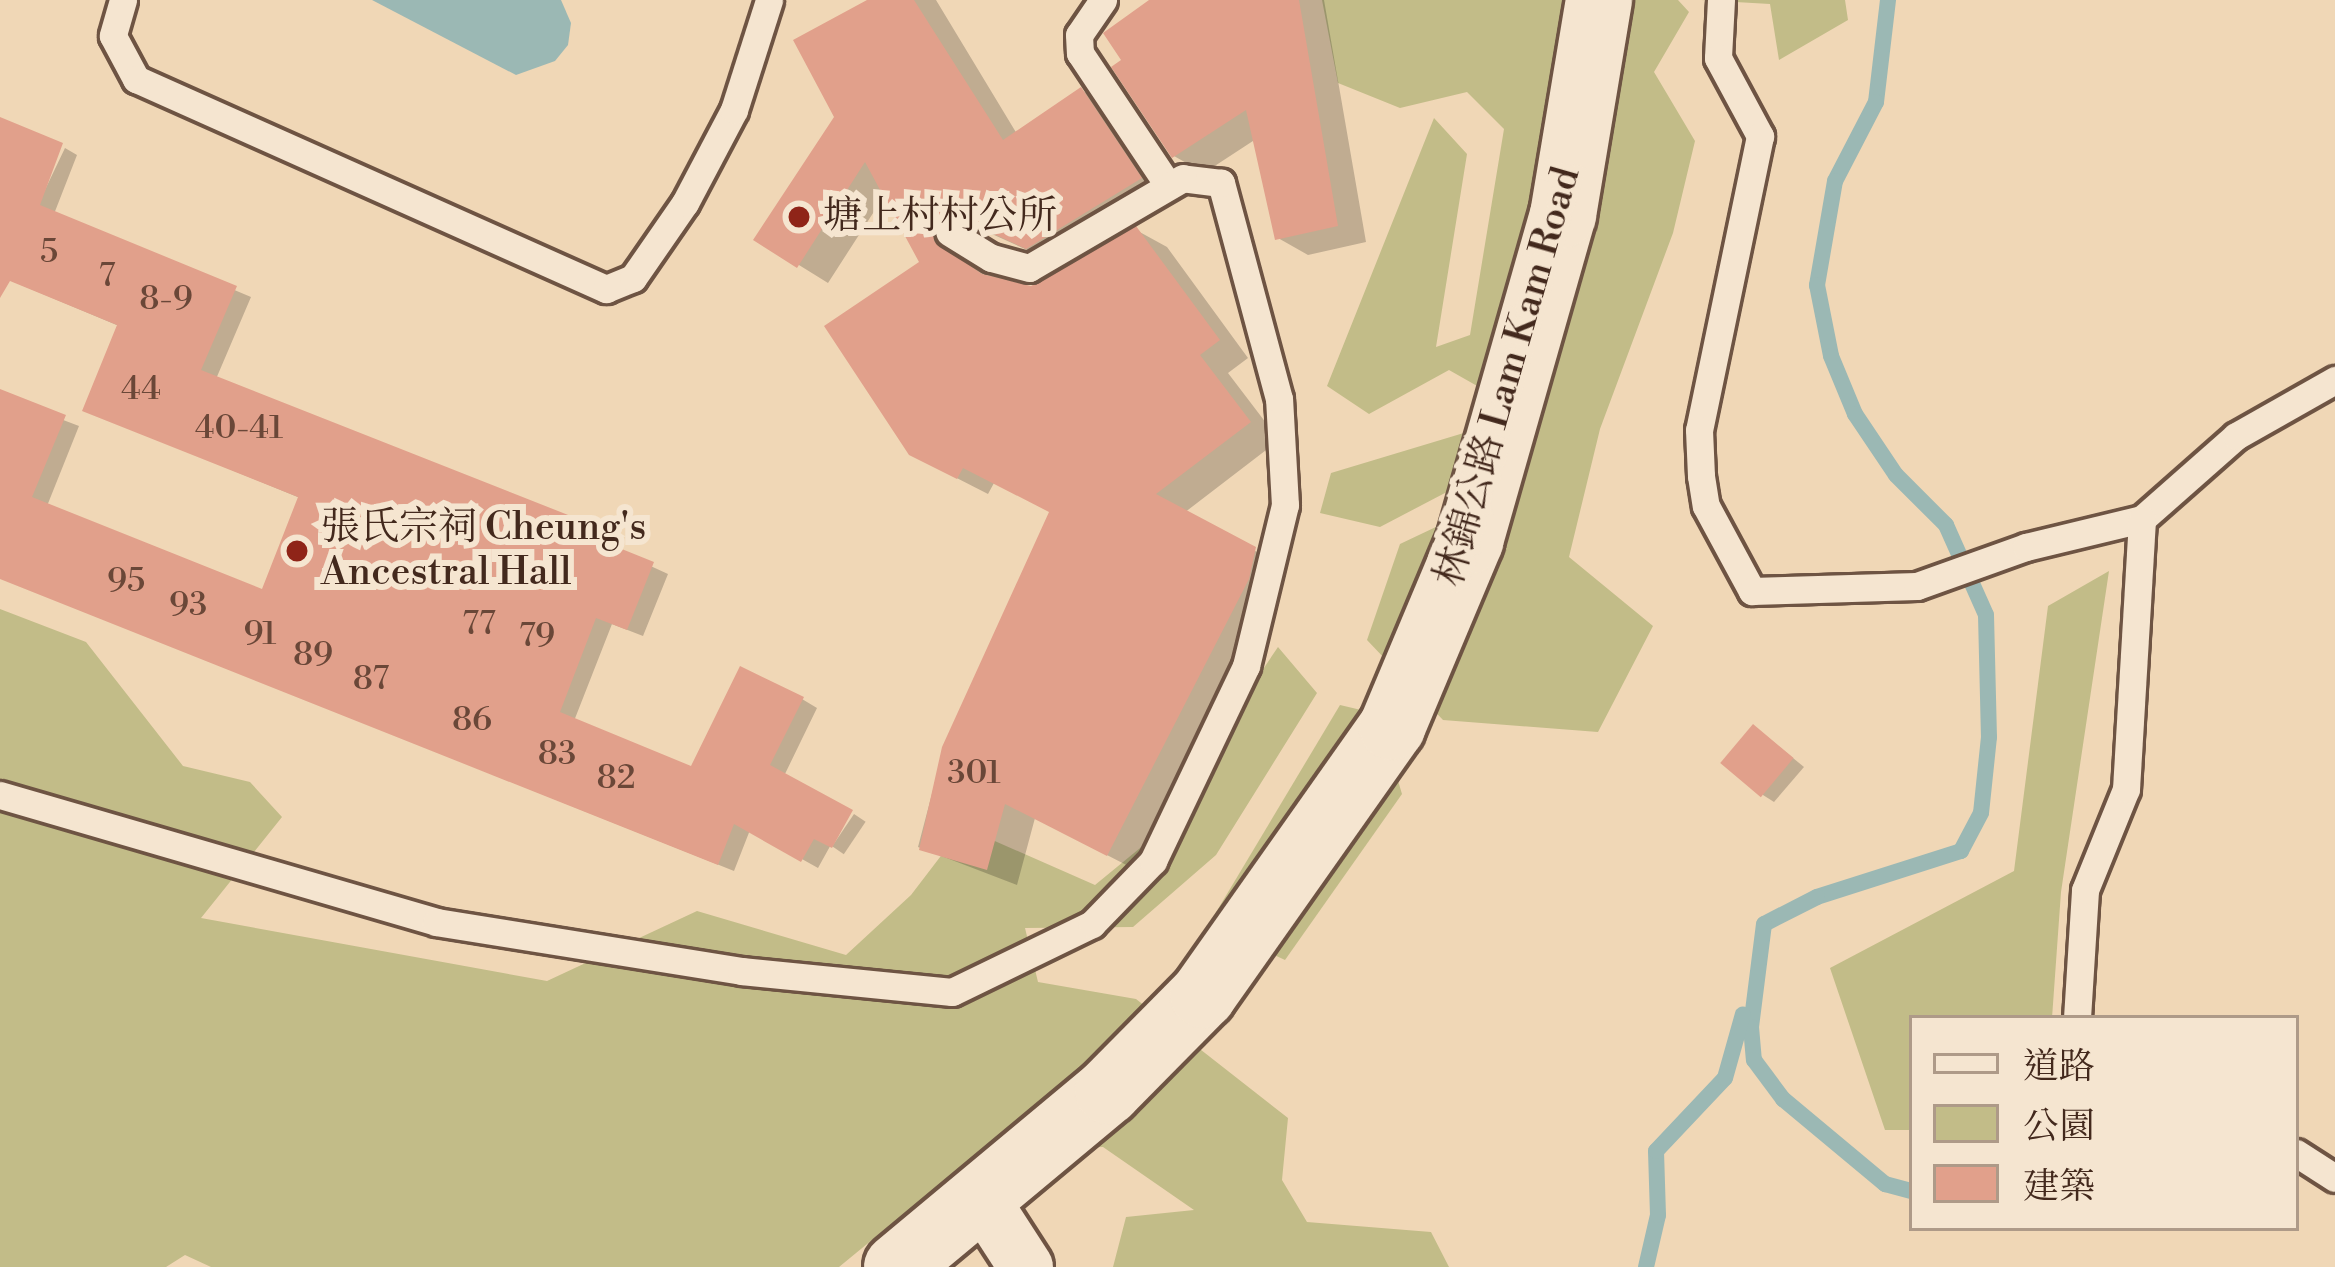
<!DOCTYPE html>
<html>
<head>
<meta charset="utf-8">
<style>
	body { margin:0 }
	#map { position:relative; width:2335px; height:1267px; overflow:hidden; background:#f0d7b6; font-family:"Libre Bodoni","Noto Serif TC",serif }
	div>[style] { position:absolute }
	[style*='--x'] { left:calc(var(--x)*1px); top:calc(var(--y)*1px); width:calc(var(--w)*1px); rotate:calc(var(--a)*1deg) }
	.green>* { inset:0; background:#c2bc88 }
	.water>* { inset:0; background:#9bb8b4 }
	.shadow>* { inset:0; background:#0003; transform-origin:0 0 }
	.stream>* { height:16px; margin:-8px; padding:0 8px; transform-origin:8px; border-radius:8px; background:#9bb8b4 }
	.building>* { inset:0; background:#e1a08b; transform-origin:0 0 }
	.roads { filter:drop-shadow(3px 0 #6e5443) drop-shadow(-3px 0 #6e5443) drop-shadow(0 3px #6e5443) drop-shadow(0 -3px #6e5443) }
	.lane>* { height:27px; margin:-13.5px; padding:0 13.5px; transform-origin:13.5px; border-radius:13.5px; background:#f5e5d0 }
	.street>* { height:54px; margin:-27px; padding:0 27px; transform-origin:27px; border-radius:27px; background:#f5e5d0 }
	.secondary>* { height:66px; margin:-33px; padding:0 33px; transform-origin:33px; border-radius:33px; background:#f5e5d0 }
	.dots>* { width:33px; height:33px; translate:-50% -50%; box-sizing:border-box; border:6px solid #f5e5d0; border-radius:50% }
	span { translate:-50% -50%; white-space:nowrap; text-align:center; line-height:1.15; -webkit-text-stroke:12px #f5e5d0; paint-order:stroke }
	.number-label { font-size:33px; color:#6a4738 }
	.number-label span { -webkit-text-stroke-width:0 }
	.poi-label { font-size:39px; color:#43291d }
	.left { translate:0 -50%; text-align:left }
	.street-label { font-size:39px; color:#43291d }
	.legend { position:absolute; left:1909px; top:1015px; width:390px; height:216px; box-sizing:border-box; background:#f5e5d0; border:3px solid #ae9a88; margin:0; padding:15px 21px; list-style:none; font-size:36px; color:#43291d }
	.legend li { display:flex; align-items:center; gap:24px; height:60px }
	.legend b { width:60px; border:3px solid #ae9a88 }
</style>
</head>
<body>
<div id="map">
	<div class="green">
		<i style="clip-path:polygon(1322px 0,1678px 0,1689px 12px,1654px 72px,1695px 141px,1673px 233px,1600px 429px,1569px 557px,1653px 626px,1598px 732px,1443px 720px,1367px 640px,1400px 544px,1459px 516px,1464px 483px,1380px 527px,1320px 513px,1331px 473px,1477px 429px,1486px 391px,1449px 370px,1369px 414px,1327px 386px,1434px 118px,1467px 154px,1436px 347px,1470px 335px,1504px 129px,1467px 92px,1400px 108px,1338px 83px)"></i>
		<i style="clip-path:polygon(1701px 0,1845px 0,1848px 20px,1779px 60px,1770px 4px)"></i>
		<i style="clip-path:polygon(2109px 571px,2061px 892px,2052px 1018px,1912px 1018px,1912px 1130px,1885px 1130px,1830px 968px,2014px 871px,2048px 606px)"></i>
		<i style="clip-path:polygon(0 609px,86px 642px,183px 766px,250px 782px,282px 817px,201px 918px,547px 981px,697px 911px,846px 955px,911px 895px,963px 827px,1095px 885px,1145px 844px,1278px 647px,1317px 693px,1216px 855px,1133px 927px,1025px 928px,1038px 982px,1136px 999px,1288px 1118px,1282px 1180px,1307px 1222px,1431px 1232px,1449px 1267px,1113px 1267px,1126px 1217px,1194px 1210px,1103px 1147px,1025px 1150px,945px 1180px,839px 1267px,211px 1267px,185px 1255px,166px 1267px,0 1267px)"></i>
		<i style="clip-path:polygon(1340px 705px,1378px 714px,1402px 794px,1285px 960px,1209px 924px)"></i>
	</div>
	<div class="water">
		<i style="clip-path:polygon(372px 0,561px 0,571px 23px,568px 45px,555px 61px,516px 75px)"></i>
	</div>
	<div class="shadow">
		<i style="clip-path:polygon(867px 0,936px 0,1017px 134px,1081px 90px,1111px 108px,1170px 196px,1058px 264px,983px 230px,962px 240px,963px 262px,1031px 289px,1136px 230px,1167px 247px,1248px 358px,1228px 373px,1279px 440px,1184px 513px,1285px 567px,1278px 596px,1138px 871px,1035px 818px,1017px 885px,918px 847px,944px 748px,1052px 512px,994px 483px,988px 494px,943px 471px,923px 263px,886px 193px,828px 283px,757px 239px,838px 118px)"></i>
		<i style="clip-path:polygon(1155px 0,1324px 0,1366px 242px,1308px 255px,1278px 238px,1256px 139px,1204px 173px,1174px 156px,1125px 61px)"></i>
		<i style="clip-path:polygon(0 120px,32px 217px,65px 148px,77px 155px,54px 214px,251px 297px,216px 379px,595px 529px,610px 538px,607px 546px,668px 574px,643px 636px,612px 624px,574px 721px,693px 770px,802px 699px,817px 708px,784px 776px,849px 812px,818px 868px,750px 830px,734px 871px,0 577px,0 396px,79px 426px,47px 506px,264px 593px,300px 498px,86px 410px,119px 326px,0 276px)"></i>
		<i style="clip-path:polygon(1765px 735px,1804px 767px,1774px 802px,1763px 795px)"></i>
		<i style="left:854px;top:814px;width:14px;height:39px;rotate:34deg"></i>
	</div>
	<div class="stream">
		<i style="--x:1888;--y:0;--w:103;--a:96.7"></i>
		<i style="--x:1876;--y:102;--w:89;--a:117.4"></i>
		<i style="--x:1835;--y:181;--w:106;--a:99.8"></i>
		<i style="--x:1817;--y:285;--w:72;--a:78.8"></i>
		<i style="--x:1831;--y:356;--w:63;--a:67.5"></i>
		<i style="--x:1855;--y:414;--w:73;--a:56.1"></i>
		<i style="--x:1896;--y:475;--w:71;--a:45"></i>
		<i style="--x:1946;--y:525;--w:98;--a:66"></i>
		<i style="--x:1986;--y:615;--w:122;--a:88.6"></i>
		<i style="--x:1989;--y:737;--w:76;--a:96"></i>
		<i style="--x:1981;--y:813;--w:43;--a:117.8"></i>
		<i style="--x:1961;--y:851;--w:151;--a:162.3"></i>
		<i style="--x:1817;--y:897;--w:59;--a:153"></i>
		<i style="--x:1764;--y:924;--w:104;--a:97.2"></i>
		<i style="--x:1751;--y:1027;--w:33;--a:85"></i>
		<i style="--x:1754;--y:1060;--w:49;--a:53.4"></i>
		<i style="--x:1783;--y:1099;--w:133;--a:39.8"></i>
		<i style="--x:1885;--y:1184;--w:28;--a:15"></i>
		<i style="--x:1646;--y:1267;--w:53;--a:-77"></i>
		<i style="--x:1658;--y:1215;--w:64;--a:-91.8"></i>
		<i style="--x:1656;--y:1151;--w:100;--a:-46.6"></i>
		<i style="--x:1725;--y:1078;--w:66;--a:-74.3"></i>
	</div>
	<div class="building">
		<i style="clip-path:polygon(867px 0,914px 0,1003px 140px,1081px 87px,1142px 178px,1026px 249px,951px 214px,933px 224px,934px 241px,982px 274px,1031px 286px,1136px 226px,1220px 340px,1200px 355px,1251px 422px,1156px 494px,1256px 547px,1249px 579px,1107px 856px,1005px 804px,987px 870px,919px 850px,942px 747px,1049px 512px,963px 468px,957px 479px,909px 455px,824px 326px,919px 262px,865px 162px,797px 268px,753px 240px,834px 117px,793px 40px)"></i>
		<i style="clip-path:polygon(1149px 0,1299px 0,1338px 226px,1275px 240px,1246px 110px,1172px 158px,1111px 67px,1121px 60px,1103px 33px)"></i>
		<i style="clip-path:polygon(0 117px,63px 143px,40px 205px,237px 286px,201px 370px,596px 526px,592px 537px,654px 562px,627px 630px,596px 618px,560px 712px,691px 766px,740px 666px,804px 697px,770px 765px,853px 810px,832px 848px,814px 839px,801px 862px,734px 824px,718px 865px,0 579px,0 389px,66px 415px,32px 497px,262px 589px,298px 497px,82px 411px,117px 325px,10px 281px,0 298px)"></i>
		<i style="left:1753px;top:724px;width:53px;height:51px;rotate:40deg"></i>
	</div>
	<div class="roads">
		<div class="lane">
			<i style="--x:123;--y:0;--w:37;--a:106"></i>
			<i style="--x:113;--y:36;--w:49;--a:61.9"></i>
			<i style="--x:136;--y:79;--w:515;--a:24.08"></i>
			<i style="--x:606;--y:289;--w:29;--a:-22"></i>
			<i style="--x:633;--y:278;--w:91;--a:-55.3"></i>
			<i style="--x:685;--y:203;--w:105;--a:-62.2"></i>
			<i style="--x:734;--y:110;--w:115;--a:-72.3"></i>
			<i style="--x:1103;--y:0;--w:42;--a:124.4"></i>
			<i style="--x:1079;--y:35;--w:18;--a:87"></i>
			<i style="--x:1080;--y:53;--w:159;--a:56.3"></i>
			<i style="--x:1721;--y:0;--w:58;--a:93"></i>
			<i style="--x:1718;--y:58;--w:89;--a:61.7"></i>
			<i style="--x:1760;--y:136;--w:300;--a:101.7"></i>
			<i style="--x:1699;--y:430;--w:46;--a:87.5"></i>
			<i style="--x:1701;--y:476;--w:30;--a:81"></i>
			<i style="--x:1706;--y:506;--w:97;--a:61.6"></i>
			<i style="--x:1752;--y:591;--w:165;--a:-1.7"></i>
			<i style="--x:1917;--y:586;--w:116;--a:-19.7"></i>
			<i style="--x:2026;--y:547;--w:119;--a:-13.6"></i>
			<i style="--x:2142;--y:519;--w:125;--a:-41.4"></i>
			<i style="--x:2236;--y:436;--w:114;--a:-29.5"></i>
			<i style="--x:0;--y:795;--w:454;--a:16.2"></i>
			<i style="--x:436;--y:922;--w:309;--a:9.1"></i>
			<i style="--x:741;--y:971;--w:212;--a:5.7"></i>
			<i style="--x:952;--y:992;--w:156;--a:-25.9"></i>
			<i style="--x:1092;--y:924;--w:88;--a:-45.9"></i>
			<i style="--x:1153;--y:861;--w:216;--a:-64.5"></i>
			<i style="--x:1246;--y:666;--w:166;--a:-76.4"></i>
			<i style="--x:1285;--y:505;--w:106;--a:-93.2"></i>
			<i style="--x:1279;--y:399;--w:224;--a:-105"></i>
			<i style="--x:1221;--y:183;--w:38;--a:-173"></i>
			<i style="--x:1183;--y:178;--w:178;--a:149.7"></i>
			<i style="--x:1029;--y:268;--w:39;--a:-165"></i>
			<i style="--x:991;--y:258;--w:49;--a:-148.2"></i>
			<i style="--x:2077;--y:1018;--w:128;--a:-86.4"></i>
			<i style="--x:2085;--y:890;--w:109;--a:-67.9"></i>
			<i style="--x:2126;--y:789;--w:270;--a:-86.6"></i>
			<i style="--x:2296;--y:1153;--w:46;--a:32.7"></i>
		</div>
		<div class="street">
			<i style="--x:982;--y:1199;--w:81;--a:57.1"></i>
		</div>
		<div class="secondary">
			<i style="--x:897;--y:1267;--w:275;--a:-39.8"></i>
			<i style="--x:1108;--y:1091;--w:135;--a:-45.3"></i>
			<i style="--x:1203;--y:995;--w:328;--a:-54.8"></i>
			<i style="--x:1392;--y:727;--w:202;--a:-67.2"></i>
			<i style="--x:1470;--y:541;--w:339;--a:-74.1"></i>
			<i style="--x:1563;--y:215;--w:218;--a:-80.5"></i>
		</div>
	</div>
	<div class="dots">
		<i style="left:799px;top:217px;background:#8f2418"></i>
		<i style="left:297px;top:551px;background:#8f2418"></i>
	</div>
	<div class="number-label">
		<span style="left:49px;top:253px">5</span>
		<span style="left:107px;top:277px">7</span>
		<span style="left:166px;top:300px">8-9</span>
		<span style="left:141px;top:390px">44</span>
		<span style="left:239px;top:429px">40-41</span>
		<span style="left:126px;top:582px">95</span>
		<span style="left:188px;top:606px">93</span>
		<span style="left:479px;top:625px">77</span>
		<span style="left:260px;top:635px">91</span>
		<span style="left:537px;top:637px">79</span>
		<span style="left:313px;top:656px">89</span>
		<span style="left:371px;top:680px">87</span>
		<span style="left:472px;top:721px">86</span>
		<span style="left:557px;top:755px">83</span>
		<span style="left:974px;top:774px">301</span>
		<span style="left:616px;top:779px">82</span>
	</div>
	<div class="poi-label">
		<span class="left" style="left:823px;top:217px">塘上村村公所</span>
		<span class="left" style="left:321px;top:551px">張氏宗祠 Cheung's<br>Ancestral Hall</span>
	</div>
	<div class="street-label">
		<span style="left:1509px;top:377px;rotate:-74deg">林錦公路 Lam Kam Road</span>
	</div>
	<ul class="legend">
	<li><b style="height:15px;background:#f5e5d0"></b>道路</li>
	<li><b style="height:33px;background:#c2bc88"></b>公園</li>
	<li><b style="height:33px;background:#e1a08b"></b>建築</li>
	</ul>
</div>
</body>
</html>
